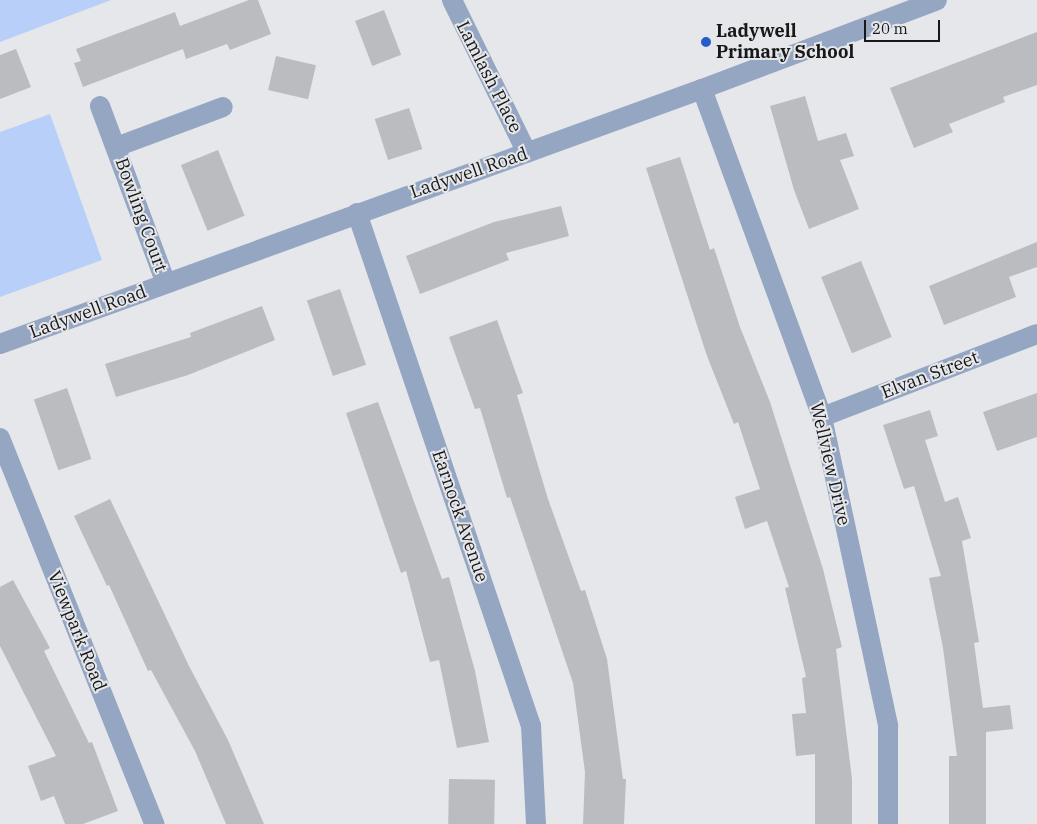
<!DOCTYPE html>
<html>
<head>
<meta charset="utf-8">
<style>
	body { margin:0 }
	#map { position:relative; width:1037px; height:824px; overflow:hidden; background:#e6e7ea; font-family:"IBM Plex Serif",serif }
	div>[style] { position:absolute }
	[style*='--x'] { left:calc(var(--x)*1px); top:calc(var(--y)*1px); width:calc(var(--w)*1px); rotate:calc(var(--a)*1deg) }
	.green>* { inset:0; background:#b7cff9 }
	.building>* { inset:0; background:#babcbf; transform-origin:0 0 }
	.street>* { height:20px; margin:-10px; padding:0 10px; transform-origin:10px; border-radius:10px; background:#95a6c3 }
	.dots>* { width:14px; height:14px; translate:-50% -50%; box-sizing:border-box; border:2px solid #e6e7ea; border-radius:50% }
	span { translate:-50% -50%; white-space:nowrap; text-align:center; line-height:1.15; -webkit-text-stroke:4px #e6e7ea; paint-order:stroke }
	.poi-label { font-size:18px; color:#181819; font-weight:700 }
	.left { translate:0 -50%; text-align:left }
	.street-label { font-size:18px; color:#181819 }
	.scale { position:absolute; left:864px; top:20px; width:76px; height:22px; box-sizing:border-box; border:2px solid #181819; border-top:0; padding-left:6px; font-size:15px; line-height:18px; white-space:nowrap; color:#181819; -webkit-text-stroke:4px #e6e7ea; paint-order:stroke }
</style>
</head>
<body>
<div id="map">
	<div class="green">
		<i style="clip-path:polygon(0 0,111px 0,0 42px)"></i>
		<i style="clip-path:polygon(50px 114px,102px 260px,0 297px,0 132px)"></i>
	</div>
	<div class="building">
		<i style="clip-path:polygon(249px 0,258px 0,271px 34px,230px 50px,227px 44px,186px 59px,183px 49px,83px 87px,74px 63px,81px 61px,76px 49px,175px 12px,180px 26px)"></i>
		<i style="left:384px;top:10px;width:48px;height:31px;rotate:69deg"></i>
		<i style="clip-path:polygon(1037px 32px,1037px 85px,1003px 97px,1005px 102px,949px 124px,953px 132px,914px 148px,890px 88px)"></i>
		<i style="clip-path:polygon(16px 49px,31px 87px,0 99px,0 55px)"></i>
		<i style="left:276px;top:56px;width:41px;height:35px;rotate:13deg"></i>
		<i style="clip-path:polygon(805px 96px,818px 141px,846px 133px,854px 156px,840px 160px,859px 209px,809px 229px,794px 190px,770px 106px)"></i>
		<i style="left:409px;top:108px;width:43px;height:36px;rotate:72deg"></i>
		<i style="left:218px;top:150px;width:71px;height:40px;rotate:68deg"></i>
		<i style="clip-path:polygon(680px 157px,710px 250px,714px 248px,740px 327px,770px 402px,823px 569px,842px 647px,836px 649px,852px 779px,852px 824px,815px 824px,815px 754px,796px 756px,792px 714px,806px 713px,802px 678px,806px 677px,785px 588px,789px 587px,767px 521px,745px 529px,735px 497px,760px 489px,738px 422px,734px 424px,707px 356px,646px 168px)"></i>
		<i style="clip-path:polygon(561px 206px,569px 236px,506px 253px,509px 260px,420px 294px,406px 256px,494px 222px)"></i>
		<i style="clip-path:polygon(1037px 242px,1037px 267px,1009px 277px,1016px 297px,944px 325px,929px 286px)"></i>
		<i style="left:861px;top:261px;width:82px;height:43px;rotate:68deg"></i>
		<i style="left:340px;top:289px;width:80px;height:35px;rotate:71deg"></i>
		<i style="clip-path:polygon(262px 306px,275px 340px,188px 375px,116px 397px,105px 364px,191px 337px,190px 333px)"></i>
		<i style="clip-path:polygon(497px 320px,523px 393px,517px 395px,548px 499px,581px 591px,585px 590px,607px 659px,623px 779px,626px 779px,624px 824px,583px 824px,585px 772px,573px 683px,510px 497px,507px 498px,480px 408px,475px 409px,449px 337px)"></i>
		<i style="left:67px;top:388px;width:75px;height:35px;rotate:71deg"></i>
		<i style="clip-path:polygon(1037px 393px,1037px 437px,997px 451px,983px 412px)"></i>
		<i style="clip-path:polygon(378px 402px,442px 579px,449px 577px,475px 671px,489px 742px,457px 748px,439px 660px,430px 662px,406px 571px,401px 573px,346px 413px)"></i>
		<i style="clip-path:polygon(930px 410px,938px 436px,925px 440px,945px 502px,958px 497px,971px 538px,962px 541px,979px 642px,974px 643px,983px 708px,1010px 705px,1013px 729px,986px 732px,986px 824px,949px 824px,949px 756px,957px 756px,943px 648px,929px 578px,941px 576px,914px 486px,904px 489px,883px 425px)"></i>
		<i style="clip-path:polygon(110px 499px,189px 666px,228px 740px,264px 824px,226px 824px,195px 751px,151px 670px,148px 671px,109px 585px,107px 586px,74px 516px)"></i>
		<i style="clip-path:polygon(13px 580px,50px 648px,44px 651px,89px 743px,92px 742px,118px 811px,83px 824px,65px 824px,54px 796px,41px 801px,28px 766px,56px 756px,0 646px,0 587px)"></i>
		<i style="left:449px;top:779px;width:46px;height:45px;rotate:1deg"></i>
	</div>
	<div class="street">
		<i style="--x:452;--y:0;--w:170;--a:63.9"></i>
		<i style="--x:702;--y:89;--w:349;--a:69.9"></i>
		<i style="--x:822;--y:417;--w:316;--a:77.9"></i>
		<i style="--x:888;--y:726;--w:98;--a:90"></i>
		<i style="--x:100;--y:106;--w:189;--a:69.6"></i>
		<i style="--x:116;--y:147;--w:114;--a:-20.5"></i>
		<i style="--x:357;--y:213;--w:542;--a:71.26"></i>
		<i style="--x:531;--y:726;--w:98;--a:87.1"></i>
		<i style="--x:0;--y:344;--w:747;--a:-19.96"></i>
		<i style="--x:702;--y:89;--w:251;--a:-20.7"></i>
		<i style="--x:822;--y:417;--w:230;--a:-21.1"></i>
		<i style="--x:0;--y:438;--w:416;--a:68.2"></i>
	</div>
	<div class="dots">
		<i style="left:706px;top:42px;background:#235dca"></i>
	</div>
	<div class="poi-label">
		<span class="left" style="left:716px;top:42px">Ladywell<br>Primary School</span>
	</div>
	<div class="street-label">
		<span style="left:489px;top:77px;rotate:63deg">Lamlash Place</span>
		<span style="left:469px;top:173px;rotate:-19deg">Ladywell Road</span>
		<span style="left:141px;top:215px;rotate:70deg">Bowling Court</span>
		<span style="left:88px;top:312px;rotate:-20deg">Ladywell Road</span>
		<span style="left:930px;top:375px;rotate:-21deg">Elvan Street</span>
		<span style="left:830px;top:464px;rotate:77deg">Wellview Drive</span>
		<span style="left:460px;top:516px;rotate:71deg">Earnock Avenue</span>
		<span style="left:77px;top:631px;rotate:68deg">Viewpark Road</span>
	</div>
	<div class="scale">20 m</div>
</div>
</body>
</html>
